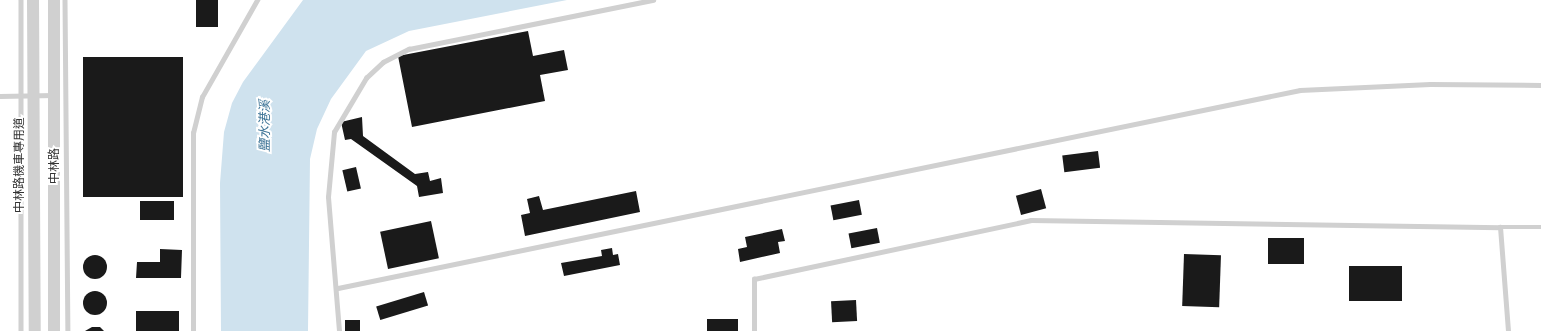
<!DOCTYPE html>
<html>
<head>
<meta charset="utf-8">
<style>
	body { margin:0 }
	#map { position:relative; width:1541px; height:331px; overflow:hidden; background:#fff; font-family:"Titillium Web","Noto Sans TC",sans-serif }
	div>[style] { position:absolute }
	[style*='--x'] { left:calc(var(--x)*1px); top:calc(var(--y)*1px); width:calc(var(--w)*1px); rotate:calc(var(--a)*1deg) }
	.water>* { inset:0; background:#cfe2ee }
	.building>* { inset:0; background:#1a1a1a; transform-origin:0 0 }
	.round { border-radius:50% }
	.service>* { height:4.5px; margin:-2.25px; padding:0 2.25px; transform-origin:2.25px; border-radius:2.25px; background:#d0d0d0 }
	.tertiary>* { height:12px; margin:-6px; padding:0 6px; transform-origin:6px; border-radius:6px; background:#d0d0d0 }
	span { translate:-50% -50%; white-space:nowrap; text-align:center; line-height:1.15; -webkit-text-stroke:4px #fff; paint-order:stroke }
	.street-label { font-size:12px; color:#333 }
	.water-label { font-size:13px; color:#3f7597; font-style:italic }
</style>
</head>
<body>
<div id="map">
	<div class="water">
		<i style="clip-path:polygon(303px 0,567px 0,409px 31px,366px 51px,331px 99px,317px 129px,310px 159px,308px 331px,221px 331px,220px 183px,224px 132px,232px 103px,243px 82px)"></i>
	</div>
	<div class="building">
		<i style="left:196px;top:0;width:22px;height:27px"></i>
		<i style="clip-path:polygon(528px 31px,533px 56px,564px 50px,568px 70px,540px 75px,545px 101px,412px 127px,398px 56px)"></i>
		<i style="left:83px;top:57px;width:100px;height:140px"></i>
		<i style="clip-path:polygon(362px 117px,363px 136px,415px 174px,428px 172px,430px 181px,441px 178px,443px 193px,419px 197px,417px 186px,351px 139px,345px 140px,341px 122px)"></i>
		<i style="left:1098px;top:151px;width:17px;height:36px;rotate:83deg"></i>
		<i style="left:356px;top:167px;width:22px;height:14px;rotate:77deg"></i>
		<i style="left:1041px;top:189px;width:20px;height:26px;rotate:75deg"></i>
		<i style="clip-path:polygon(636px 191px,640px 212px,525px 236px,521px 215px,530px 213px,527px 199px,539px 196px,543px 210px)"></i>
		<i style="left:859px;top:200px;width:15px;height:29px;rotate:79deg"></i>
		<i style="left:140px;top:201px;width:34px;height:19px"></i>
		<i style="left:431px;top:221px;width:38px;height:52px;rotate:78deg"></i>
		<i style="left:877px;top:228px;width:15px;height:29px;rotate:79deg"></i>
		<i style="clip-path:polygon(782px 229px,785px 241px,778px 242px,780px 253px,740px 262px,738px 249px,747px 247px,745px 237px)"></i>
		<i style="left:1268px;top:238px;width:36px;height:26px"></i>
		<i style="clip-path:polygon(612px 248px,613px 255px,618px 254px,620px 265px,564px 276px,561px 263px,602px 256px,601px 250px)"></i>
		<i style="clip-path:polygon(160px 249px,182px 250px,181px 278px,136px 278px,137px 262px,160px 262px)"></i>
		<i style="left:1184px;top:254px;width:37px;height:52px;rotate:2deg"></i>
		<i class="round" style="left:83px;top:255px;width:24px;height:24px"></i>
		<i style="left:1349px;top:266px;width:53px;height:35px"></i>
		<i class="round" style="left:83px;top:291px;width:24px;height:24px"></i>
		<i style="left:424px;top:292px;width:14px;height:50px;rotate:73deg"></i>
		<i style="left:856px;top:300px;width:21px;height:25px;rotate:87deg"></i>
		<i style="left:179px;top:311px;width:20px;height:43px;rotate:90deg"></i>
		<i style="left:707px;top:319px;width:31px;height:12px"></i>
		<i style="left:345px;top:320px;width:15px;height:11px"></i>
		<i style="clip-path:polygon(92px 327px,100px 327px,104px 331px,85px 331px)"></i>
	</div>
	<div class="service">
		<i style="--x:21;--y:0;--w:331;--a:90"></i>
		<i style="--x:65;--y:0;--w:331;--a:89.5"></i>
		<i style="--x:0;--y:96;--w:54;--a:-1.1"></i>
		<i style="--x:338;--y:288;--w:982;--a:-11.63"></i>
		<i style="--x:1300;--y:90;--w:130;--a:-2.6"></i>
		<i style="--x:1430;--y:84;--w:111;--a:0.5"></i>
		<i style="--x:193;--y:331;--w:198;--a:-90"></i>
		<i style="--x:193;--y:133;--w:37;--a:-76"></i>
		<i style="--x:202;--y:97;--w:112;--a:-60.4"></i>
		<i style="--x:339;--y:331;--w:134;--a:-94.7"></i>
		<i style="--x:328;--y:197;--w:65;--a:-84.7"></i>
		<i style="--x:334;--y:132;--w:63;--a:-59.3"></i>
		<i style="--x:366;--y:78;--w:23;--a:-43"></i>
		<i style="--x:383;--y:62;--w:29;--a:-27"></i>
		<i style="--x:409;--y:49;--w:249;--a:-11.4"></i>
		<i style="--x:754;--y:331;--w:52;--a:-90"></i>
		<i style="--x:754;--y:279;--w:283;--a:-12"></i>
		<i style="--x:1031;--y:220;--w:469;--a:0.9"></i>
		<i style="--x:1508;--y:331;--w:104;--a:-94.4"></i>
		<i style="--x:1500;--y:227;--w:41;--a:0"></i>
	</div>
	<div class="tertiary">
		<i style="--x:33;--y:0;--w:331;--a:89.7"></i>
		<i style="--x:54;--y:0;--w:331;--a:90"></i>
	</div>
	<div class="street-label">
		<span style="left:19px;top:165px;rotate:-90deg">中林路機車專用道</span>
		<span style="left:54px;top:166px;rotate:-90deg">中林路</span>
	</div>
	<div class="water-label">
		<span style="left:264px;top:126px;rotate:-90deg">鹽水港溪</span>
	</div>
</div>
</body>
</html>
